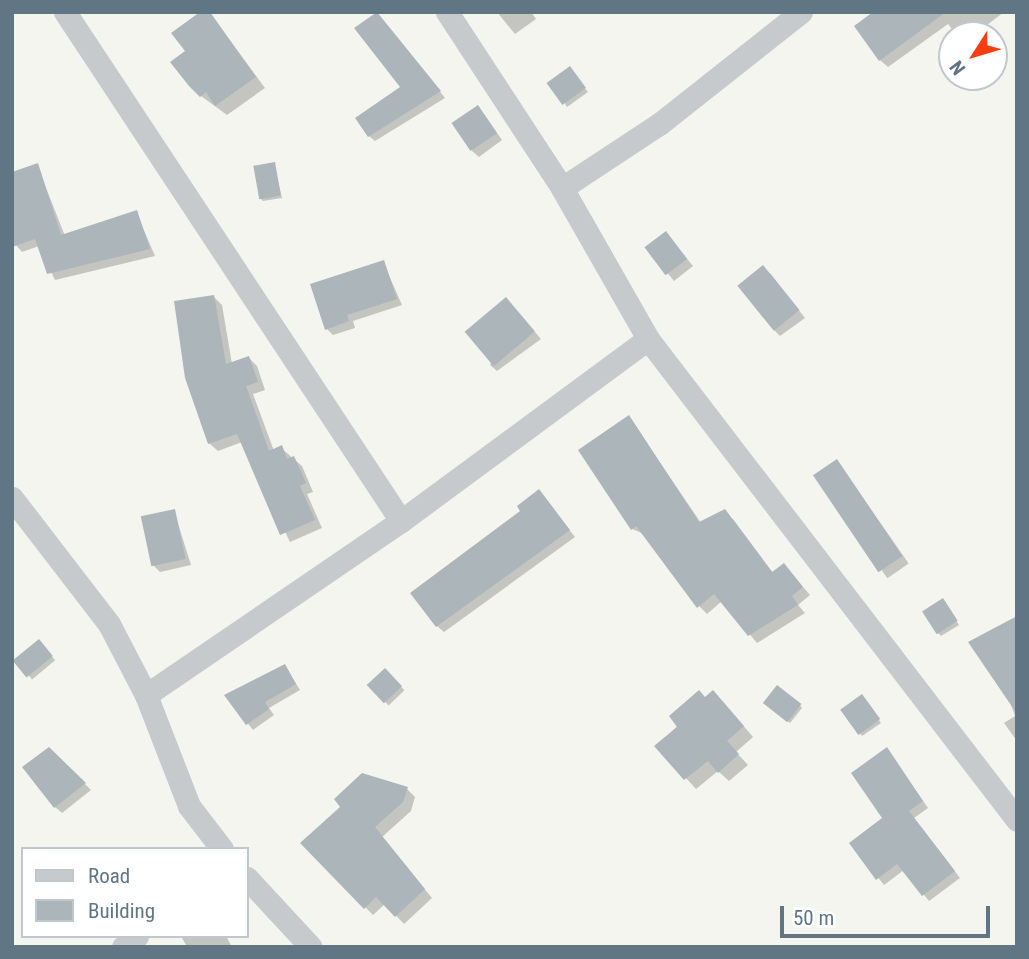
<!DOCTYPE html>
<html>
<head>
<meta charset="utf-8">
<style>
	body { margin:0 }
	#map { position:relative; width:1029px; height:959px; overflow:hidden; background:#f5f5f0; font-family:"Roboto Condensed",sans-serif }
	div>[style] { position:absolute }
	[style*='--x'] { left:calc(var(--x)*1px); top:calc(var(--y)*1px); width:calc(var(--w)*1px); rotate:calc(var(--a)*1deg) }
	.shadow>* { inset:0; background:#0003; transform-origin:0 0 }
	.building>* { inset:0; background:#acb5ba; transform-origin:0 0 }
	.minor>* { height:23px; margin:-11.5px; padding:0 11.5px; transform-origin:11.5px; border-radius:11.5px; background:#c6cacd }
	span { translate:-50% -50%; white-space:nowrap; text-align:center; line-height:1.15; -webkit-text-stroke:7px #fff; paint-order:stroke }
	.frame { position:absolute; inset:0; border:14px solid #607685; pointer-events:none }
	.legend { position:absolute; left:21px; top:847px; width:228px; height:91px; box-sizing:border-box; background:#fff; border:2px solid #bfc8ce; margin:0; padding:9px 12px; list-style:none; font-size:21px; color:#607685 }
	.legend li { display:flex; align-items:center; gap:14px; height:35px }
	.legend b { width:35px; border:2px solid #bfc8ce }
	.north { position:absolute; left:938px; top:21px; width:70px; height:70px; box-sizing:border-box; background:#fff; border:2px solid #bfc8ce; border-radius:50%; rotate:233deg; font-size:19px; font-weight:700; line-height:28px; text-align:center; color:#607685 }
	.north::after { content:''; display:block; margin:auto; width:24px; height:32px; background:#f63f10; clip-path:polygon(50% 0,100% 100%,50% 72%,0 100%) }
	.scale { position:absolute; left:780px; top:906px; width:210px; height:32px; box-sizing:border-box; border:4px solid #607685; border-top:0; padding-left:9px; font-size:21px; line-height:24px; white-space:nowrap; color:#607685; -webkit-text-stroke:5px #fff; paint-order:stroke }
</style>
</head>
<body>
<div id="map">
	<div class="shadow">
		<i style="clip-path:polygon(209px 12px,265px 88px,227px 115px,201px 96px,187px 52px)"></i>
		<i style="clip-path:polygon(497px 12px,531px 12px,536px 19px,515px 34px)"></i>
		<i style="clip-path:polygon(876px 12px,1004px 12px,974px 35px,957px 35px,948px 24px,888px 67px,880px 60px)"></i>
		<i style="clip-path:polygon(382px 19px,445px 98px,375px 141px,369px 136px,403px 87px)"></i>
		<i style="clip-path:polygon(572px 72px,588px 92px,567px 107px,565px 104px)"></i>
		<i style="clip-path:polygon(484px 114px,502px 140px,479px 157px,472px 151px)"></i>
		<i style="clip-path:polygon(274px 164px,282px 198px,263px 201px,260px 198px)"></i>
		<i style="clip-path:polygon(37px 165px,65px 236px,136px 212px,155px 256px,55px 280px,39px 246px,22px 252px,16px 245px)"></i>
		<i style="clip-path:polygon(672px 240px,693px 266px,674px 281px,647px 248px)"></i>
		<i style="clip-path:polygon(383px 262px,402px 305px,353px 321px,355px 328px,333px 335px,327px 329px)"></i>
		<i style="clip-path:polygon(770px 273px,805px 318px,780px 336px,774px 330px)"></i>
		<i style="clip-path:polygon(213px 296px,222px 305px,232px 364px,249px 358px,257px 366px,265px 390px,253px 394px,274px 451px,281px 448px,302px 466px,313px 492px,307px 494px,322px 528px,290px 542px,242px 442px,218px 451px,209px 443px)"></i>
		<i style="clip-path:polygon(512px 305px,541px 339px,497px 371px,490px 365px)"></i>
		<i style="clip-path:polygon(629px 417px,701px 523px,733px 519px,773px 573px,791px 573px,810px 595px,798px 605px,805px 613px,757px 643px,722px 601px,707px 614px,699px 606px,644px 534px,632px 529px)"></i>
		<i style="left:837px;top:461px;width:125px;height:26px;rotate:55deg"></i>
		<i style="clip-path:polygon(539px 491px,575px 537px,444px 632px,437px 626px)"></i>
		<i style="clip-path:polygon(174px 511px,191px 565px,160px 572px,153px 565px)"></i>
		<i style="clip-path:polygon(945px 603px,959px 625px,941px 636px,938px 633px)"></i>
		<i style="clip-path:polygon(1017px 618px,1017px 741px,1004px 723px,1015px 716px,1009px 699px)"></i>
		<i style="left:39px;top:641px;width:25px;height:30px;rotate:50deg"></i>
		<i style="clip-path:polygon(285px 666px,300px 690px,269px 708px,274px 715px,253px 730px,227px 696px)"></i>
		<i style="left:385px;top:670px;width:28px;height:22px;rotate:46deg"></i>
		<i style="clip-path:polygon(705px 699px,723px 702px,753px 737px,736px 752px,748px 765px,729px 781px,718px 771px,696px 789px,657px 746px)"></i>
		<i style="clip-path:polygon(865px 699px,881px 723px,862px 736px,843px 710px)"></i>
		<i style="clip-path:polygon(768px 705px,800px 705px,802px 708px,790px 723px)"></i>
		<i style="clip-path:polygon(49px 749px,91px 790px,62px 813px,55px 807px)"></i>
		<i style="clip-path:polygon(887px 749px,928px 808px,914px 818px,960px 878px,929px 901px,904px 870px,884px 885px,851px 844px,884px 819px)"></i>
		<i style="clip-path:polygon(407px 789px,415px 797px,411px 811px,382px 837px,432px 898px,404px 924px,385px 904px,373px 915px,302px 843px,342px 807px)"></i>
		<i style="clip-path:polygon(181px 936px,226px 936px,232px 947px,187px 947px)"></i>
	</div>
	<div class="building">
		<i style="clip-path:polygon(200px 12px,210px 12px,256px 77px,215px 106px,206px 92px,200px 97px,189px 86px,170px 62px,185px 51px,171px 33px)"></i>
		<i style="clip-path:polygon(377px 12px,441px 91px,368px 137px,355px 118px,400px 87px,354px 28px)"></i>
		<i style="clip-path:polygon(873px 12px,946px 12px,879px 61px,854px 26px)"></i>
		<i style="left:570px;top:66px;width:27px;height:29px;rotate:54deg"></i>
		<i style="left:478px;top:105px;width:34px;height:32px;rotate:56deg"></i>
		<i style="left:275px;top:162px;width:34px;height:22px;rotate:80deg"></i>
		<i style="clip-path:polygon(38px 163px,61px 235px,137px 210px,150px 249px,47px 274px,35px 239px,12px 247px,12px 172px)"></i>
		<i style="left:666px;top:231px;width:35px;height:27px;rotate:53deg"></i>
		<i style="clip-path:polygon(384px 260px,397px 299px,347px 315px,349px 321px,325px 330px,310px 284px)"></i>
		<i style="left:763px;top:265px;width:58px;height:33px;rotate:51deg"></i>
		<i style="clip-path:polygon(214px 295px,226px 364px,249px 356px,258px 382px,246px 386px,269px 451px,282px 445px,287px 459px,294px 456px,306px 483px,300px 486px,315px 520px,280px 535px,237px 434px,208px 444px,185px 378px,174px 301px)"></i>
		<i style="left:506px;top:297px;width:45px;height:54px;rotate:50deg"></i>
		<i style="clip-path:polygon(629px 415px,699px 522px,725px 509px,772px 572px,784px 563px,803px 587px,792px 596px,798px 605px,748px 636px,714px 594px,697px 608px,636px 526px,631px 530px,578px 450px)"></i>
		<i style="left:837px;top:459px;width:117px;height:29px;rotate:56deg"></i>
		<i style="clip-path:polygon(539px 489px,570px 530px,436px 627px,410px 593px,520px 511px,517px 506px)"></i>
		<i style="left:175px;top:509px;width:51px;height:35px;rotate:78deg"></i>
		<i style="left:943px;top:598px;width:27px;height:25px;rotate:57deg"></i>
		<i style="clip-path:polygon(1017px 616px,1017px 714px,968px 642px)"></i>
		<i style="left:39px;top:639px;width:22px;height:34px;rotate:51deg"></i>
		<i style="clip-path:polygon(285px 664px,296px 684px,265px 702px,269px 709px,246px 725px,224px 695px)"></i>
		<i style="left:385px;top:668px;width:25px;height:25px;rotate:47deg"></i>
		<i style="left:777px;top:685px;width:31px;height:23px;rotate:38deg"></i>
		<i style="clip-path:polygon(699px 690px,705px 697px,713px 690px,744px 726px,727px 741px,739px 754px,718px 773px,708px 761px,684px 780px,654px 746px,677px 727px,669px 716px)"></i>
		<i style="left:862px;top:694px;width:31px;height:27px;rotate:54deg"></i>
		<i style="clip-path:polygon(49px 747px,86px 783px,54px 808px,22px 767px)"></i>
		<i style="clip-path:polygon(887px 747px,923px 801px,909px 811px,955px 871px,922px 896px,897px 864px,876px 880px,849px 843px,882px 818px,851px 773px)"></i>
		<i style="clip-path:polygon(362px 773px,408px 787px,403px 802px,375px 827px,425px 889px,395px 917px,376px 897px,364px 909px,300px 843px,340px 807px,334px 799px)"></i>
	</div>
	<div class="minor">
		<i style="--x:65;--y:12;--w:610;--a:56.57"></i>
		<i style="--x:401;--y:521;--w:307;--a:-36.4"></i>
		<i style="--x:447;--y:12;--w:210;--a:56.8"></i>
		<i style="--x:801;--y:12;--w:181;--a:141.7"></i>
		<i style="--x:659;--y:124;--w:116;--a:146.6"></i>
		<i style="--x:562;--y:188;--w:174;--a:60.3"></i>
		<i style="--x:648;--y:339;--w:606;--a:52.51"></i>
		<i style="--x:12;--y:498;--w:159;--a:52.4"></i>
		<i style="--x:109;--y:624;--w:80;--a:62.5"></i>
		<i style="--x:146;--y:695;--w:119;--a:68.8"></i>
		<i style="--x:189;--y:806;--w:54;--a:52.5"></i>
		<i style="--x:146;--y:695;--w:309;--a:-34.3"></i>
		<i style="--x:247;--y:878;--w:94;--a:47.2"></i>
		<i style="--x:123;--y:947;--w:18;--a:-38"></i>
	</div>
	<div class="frame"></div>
	<ul class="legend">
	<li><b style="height:9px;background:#c6cacd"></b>Road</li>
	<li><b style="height:19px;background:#acb5ba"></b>Building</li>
	</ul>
	<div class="north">N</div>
	<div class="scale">50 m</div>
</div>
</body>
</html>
